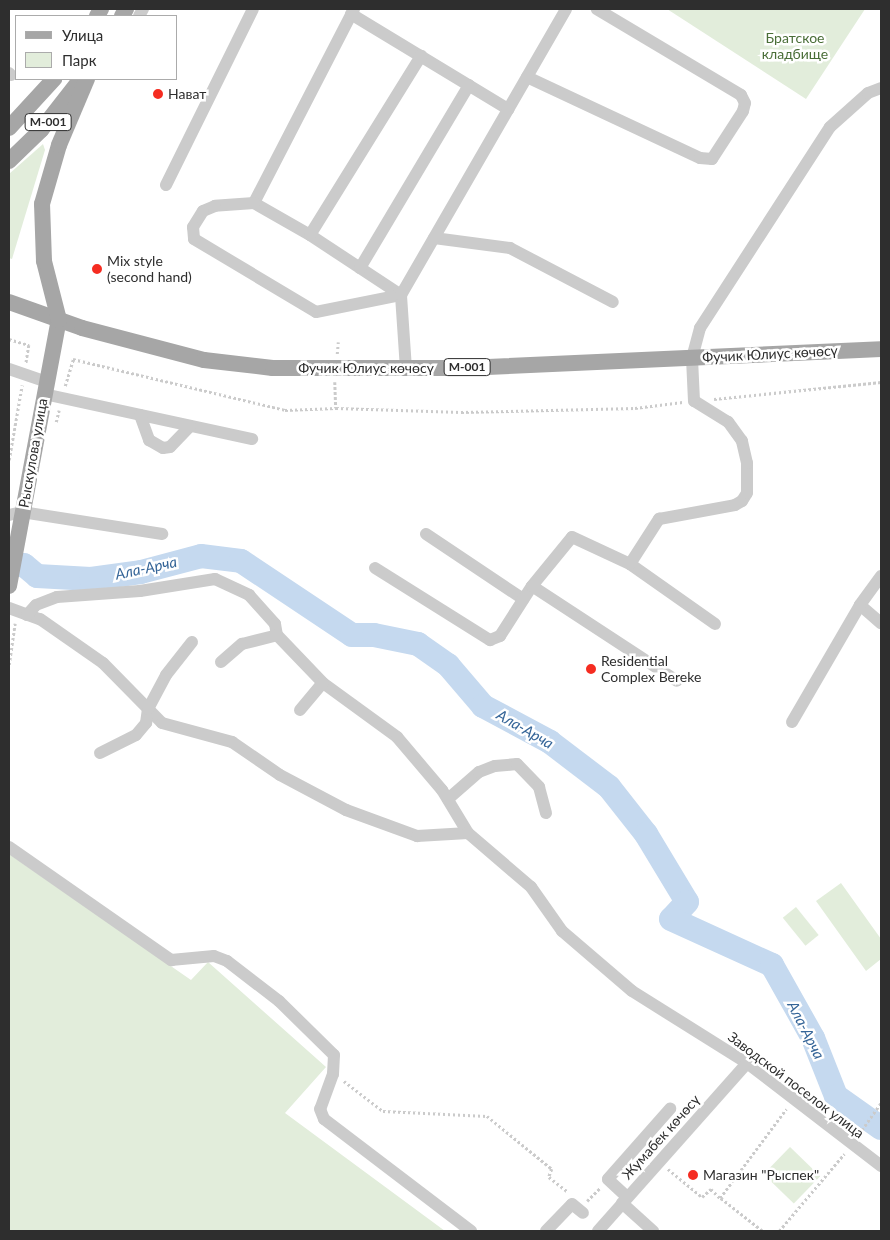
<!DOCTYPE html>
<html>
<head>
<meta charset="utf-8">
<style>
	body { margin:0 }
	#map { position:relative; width:890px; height:1240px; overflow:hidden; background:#fff; font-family:Lato,sans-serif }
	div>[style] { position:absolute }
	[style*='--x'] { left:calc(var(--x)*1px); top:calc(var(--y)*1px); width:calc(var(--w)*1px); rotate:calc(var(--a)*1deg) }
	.green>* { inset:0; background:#e2eddb; transform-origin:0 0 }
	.river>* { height:24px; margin:-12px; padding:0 12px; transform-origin:12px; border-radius:12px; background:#c5d9ef }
	.path>* { height:2.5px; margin-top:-1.25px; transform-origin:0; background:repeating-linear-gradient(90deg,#cbcbcb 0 2.5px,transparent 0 5px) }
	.minor>* { height:12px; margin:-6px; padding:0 6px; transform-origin:6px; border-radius:6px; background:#cbcbcb }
	.major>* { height:16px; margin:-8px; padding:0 8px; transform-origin:8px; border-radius:8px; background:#a6a6a6 }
	.dots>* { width:14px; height:14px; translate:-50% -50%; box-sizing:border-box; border:2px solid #fff; border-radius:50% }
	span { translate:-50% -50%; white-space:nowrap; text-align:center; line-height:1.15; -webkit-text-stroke:5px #fff; paint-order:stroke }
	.shield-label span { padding:1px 4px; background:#fff; border:1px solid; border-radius:4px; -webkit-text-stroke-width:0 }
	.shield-label { font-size:12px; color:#2e2e2e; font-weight:700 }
	.park-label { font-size:14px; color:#4a6e38 }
	.poi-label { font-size:14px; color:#2e2e2e }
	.left { translate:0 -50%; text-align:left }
	.street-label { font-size:14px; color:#2e2e2e }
	.water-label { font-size:15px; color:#356598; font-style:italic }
	.frame { position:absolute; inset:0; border:10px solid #2e2e2e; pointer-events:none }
	.legend { position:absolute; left:15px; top:15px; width:162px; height:65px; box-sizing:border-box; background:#fff; border:1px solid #ababab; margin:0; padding:6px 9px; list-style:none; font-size:15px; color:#2e2e2e }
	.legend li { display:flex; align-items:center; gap:10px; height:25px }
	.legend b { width:25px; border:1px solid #ababab }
</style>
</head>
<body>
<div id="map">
	<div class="green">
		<i style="clip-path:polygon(667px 9px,865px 9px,806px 99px)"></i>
		<i style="clip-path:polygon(43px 144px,45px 150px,12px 259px,9px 258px,9px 174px)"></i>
		<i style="clip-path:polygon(9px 854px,191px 980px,208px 962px,326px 1067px,285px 1113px,445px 1231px,9px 1231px)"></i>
		<i style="clip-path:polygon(841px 883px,881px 939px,881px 959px,866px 971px,816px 901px)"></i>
		<i style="left:796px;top:907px;width:36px;height:17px;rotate:51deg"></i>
		<i style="left:790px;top:1147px;width:42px;height:38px;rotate:44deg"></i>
	</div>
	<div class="river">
		<i style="--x:9;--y:563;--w:15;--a:8"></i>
		<i style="--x:24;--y:565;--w:17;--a:40"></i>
		<i style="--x:37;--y:576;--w:54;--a:3.2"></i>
		<i style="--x:91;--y:579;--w:50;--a:-8"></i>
		<i style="--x:141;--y:572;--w:62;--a:-14.9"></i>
		<i style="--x:201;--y:556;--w:40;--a:7.1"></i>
		<i style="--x:241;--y:561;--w:133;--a:33.7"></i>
		<i style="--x:352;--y:635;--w:22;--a:0"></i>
		<i style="--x:374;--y:635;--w:45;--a:11.6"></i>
		<i style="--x:418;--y:644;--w:37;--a:35"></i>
		<i style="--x:448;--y:665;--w:54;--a:49.5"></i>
		<i style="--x:483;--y:706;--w:76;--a:28.2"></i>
		<i style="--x:550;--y:742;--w:74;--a:37.3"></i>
		<i style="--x:609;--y:787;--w:60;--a:51.8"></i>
		<i style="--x:646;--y:834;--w:79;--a:58.9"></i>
		<i style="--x:687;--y:902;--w:23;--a:133"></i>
		<i style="--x:671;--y:919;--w:111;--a:24.5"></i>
		<i style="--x:772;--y:965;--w:84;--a:60.7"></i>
		<i style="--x:813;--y:1038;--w:62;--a:68.4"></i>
		<i style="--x:836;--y:1096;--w:55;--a:35.4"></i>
	</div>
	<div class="path">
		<i style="--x:9;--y:339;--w:21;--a:17"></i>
		<i style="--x:29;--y:345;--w:18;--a:99"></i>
		<i style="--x:337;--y:354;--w:12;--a:-85"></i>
		<i style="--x:335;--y:382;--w:26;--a:88"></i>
		<i style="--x:65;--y:386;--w:28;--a:-73"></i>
		<i style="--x:73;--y:359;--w:218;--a:13.5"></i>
		<i style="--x:285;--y:410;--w:51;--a:-2.2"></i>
		<i style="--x:336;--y:408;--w:125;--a:1.8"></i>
		<i style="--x:461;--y:412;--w:174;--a:-1.3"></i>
		<i style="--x:635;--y:408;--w:48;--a:-7.1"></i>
		<i style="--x:714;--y:399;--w:168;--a:-5.8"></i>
		<i style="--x:56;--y:422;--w:12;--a:-76"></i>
		<i style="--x:9;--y:460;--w:76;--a:-80.2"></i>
		<i style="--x:9;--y:665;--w:42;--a:-81.9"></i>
		<i style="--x:344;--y:1081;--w:49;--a:37.6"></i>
		<i style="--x:383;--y:1111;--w:104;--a:2.8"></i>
		<i style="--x:487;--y:1116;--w:84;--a:39.2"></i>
		<i style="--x:552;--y:1169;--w:9;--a:111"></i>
		<i style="--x:549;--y:1177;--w:24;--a:38"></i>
		<i style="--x:859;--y:1134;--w:38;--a:-55"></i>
		<i style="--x:668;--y:1169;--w:44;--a:39.5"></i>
		<i style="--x:702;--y:1197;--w:12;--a:-42"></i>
		<i style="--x:711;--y:1189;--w:13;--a:45"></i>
		<i style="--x:587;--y:1201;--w:20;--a:-45"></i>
		<i style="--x:762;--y:1231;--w:53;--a:-141.8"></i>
		<i style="--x:720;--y:1198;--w:111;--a:-53.4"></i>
		<i style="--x:779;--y:1231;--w:101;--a:-49.8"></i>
	</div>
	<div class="minor">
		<i style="--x:354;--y:9;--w:218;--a:117.3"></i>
		<i style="--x:254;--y:203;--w:64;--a:29.7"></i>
		<i style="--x:310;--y:235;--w:109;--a:33.4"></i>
		<i style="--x:351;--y:14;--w:184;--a:31.2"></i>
		<i style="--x:139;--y:16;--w:8;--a:-60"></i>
		<i style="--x:9;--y:73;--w:3;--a:45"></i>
		<i style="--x:527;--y:77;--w:191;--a:25.1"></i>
		<i style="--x:700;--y:158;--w:12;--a:5"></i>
		<i style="--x:712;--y:159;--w:57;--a:-57.1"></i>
		<i style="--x:743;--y:111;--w:8;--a:-76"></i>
		<i style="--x:745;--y:103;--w:9;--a:-117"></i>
		<i style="--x:741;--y:95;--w:168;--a:-149.2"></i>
		<i style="--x:166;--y:185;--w:196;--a:-63.7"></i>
		<i style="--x:254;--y:203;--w:39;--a:176"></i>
		<i style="--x:215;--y:206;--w:13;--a:157"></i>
		<i style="--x:203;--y:211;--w:19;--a:122"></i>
		<i style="--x:193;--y:227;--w:12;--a:85"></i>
		<i style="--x:194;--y:239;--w:142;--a:30.9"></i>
		<i style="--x:316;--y:312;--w:87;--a:-11.3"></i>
		<i style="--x:310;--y:235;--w:211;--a:-58.2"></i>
		<i style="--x:434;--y:238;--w:77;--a:7.5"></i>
		<i style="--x:510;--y:248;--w:116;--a:27.7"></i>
		<i style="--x:360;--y:268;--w:213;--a:-59.2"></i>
		<i style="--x:9;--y:369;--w:39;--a:19"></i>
		<i style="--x:406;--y:369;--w:74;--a:-93.9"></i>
		<i style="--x:401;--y:295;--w:330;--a:-60"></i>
		<i style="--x:44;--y:394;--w:213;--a:12.2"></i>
		<i style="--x:140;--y:415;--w:27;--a:70"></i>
		<i style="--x:149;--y:440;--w:16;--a:30"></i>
		<i style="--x:163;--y:448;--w:7;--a:-8"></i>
		<i style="--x:170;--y:447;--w:29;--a:-46"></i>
		<i style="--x:9;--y:515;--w:13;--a:-13"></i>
		<i style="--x:22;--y:512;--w:142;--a:8.9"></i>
		<i style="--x:426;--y:534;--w:117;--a:33.8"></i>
		<i style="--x:630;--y:564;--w:104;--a:35.2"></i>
		<i style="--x:375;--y:568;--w:136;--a:32.1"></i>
		<i style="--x:490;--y:640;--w:11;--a:-22"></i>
		<i style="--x:500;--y:636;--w:59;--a:-57.4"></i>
		<i style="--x:532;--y:586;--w:63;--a:-50.8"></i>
		<i style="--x:572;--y:537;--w:64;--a:25"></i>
		<i style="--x:630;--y:564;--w:54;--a:-57.2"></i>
		<i style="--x:659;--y:519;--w:77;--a:-10.4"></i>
		<i style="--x:735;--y:505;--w:8;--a:-30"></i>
		<i style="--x:742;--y:501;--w:9;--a:-58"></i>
		<i style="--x:747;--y:493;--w:30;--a:-90"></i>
		<i style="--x:747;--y:463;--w:23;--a:-103"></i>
		<i style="--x:742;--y:441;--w:24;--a:-126"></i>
		<i style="--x:728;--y:422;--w:40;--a:-148"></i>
		<i style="--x:694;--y:401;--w:43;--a:-92.7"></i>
		<i style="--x:692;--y:358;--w:31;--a:-75"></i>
		<i style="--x:700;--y:328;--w:239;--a:-57.1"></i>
		<i style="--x:830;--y:127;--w:51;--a:-41.8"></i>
		<i style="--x:868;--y:93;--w:14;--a:-21"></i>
		<i style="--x:881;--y:576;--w:36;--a:126"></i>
		<i style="--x:860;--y:605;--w:28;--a:41"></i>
		<i style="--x:532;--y:586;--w:173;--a:33.2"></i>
		<i style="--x:9;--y:608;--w:33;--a:20"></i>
		<i style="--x:40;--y:619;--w:77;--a:34.9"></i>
		<i style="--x:103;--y:663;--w:84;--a:45.5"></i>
		<i style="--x:162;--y:723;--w:73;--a:15.2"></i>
		<i style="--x:232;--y:742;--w:58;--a:34.5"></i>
		<i style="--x:280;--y:775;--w:75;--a:27.9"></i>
		<i style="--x:346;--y:810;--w:76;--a:20.1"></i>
		<i style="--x:417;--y:836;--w:51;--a:-3.4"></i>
		<i style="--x:27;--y:615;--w:13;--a:-48"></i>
		<i style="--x:36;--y:605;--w:22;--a:-21"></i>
		<i style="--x:57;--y:597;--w:83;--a:-4.1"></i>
		<i style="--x:140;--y:591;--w:76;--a:-9.1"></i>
		<i style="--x:215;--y:579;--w:38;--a:25"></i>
		<i style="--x:249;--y:595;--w:39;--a:48"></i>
		<i style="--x:275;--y:624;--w:11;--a:80"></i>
		<i style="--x:277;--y:635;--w:66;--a:46.2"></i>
		<i style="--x:323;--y:683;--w:92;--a:36.1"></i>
		<i style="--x:397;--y:737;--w:70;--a:49.7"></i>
		<i style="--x:442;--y:790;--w:50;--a:58.8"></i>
		<i style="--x:468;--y:833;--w:83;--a:40.6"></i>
		<i style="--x:531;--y:887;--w:54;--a:54.8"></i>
		<i style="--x:562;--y:931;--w:92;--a:40.6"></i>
		<i style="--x:632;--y:991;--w:136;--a:32.1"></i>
		<i style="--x:747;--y:1063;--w:169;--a:37.5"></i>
		<i style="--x:221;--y:662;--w:28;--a:-41"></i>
		<i style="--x:242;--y:644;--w:36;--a:-14"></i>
		<i style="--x:300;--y:710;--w:35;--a:-50"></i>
		<i style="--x:792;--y:722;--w:135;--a:-59.8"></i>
		<i style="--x:100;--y:753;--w:40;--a:-26.6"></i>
		<i style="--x:136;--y:735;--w:16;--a:-50"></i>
		<i style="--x:146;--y:723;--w:14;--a:-82"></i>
		<i style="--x:148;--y:709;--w:38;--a:-62"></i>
		<i style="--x:166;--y:675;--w:42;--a:-51.8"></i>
		<i style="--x:448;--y:799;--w:41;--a:-41.1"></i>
		<i style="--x:479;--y:772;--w:17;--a:-21"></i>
		<i style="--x:495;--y:766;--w:22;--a:-5"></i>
		<i style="--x:517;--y:764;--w:32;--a:46"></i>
		<i style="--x:539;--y:787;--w:27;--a:75"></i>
		<i style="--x:9;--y:847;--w:198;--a:34.9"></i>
		<i style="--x:171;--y:960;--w:43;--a:-5.3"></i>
		<i style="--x:214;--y:956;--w:14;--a:21"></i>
		<i style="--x:227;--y:961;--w:66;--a:37.6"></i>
		<i style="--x:279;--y:1001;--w:77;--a:44.5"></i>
		<i style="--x:334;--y:1055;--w:19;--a:93"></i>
		<i style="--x:333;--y:1074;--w:37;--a:110"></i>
		<i style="--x:320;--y:1109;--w:11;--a:68"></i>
		<i style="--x:324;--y:1119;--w:185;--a:37.3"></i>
		<i style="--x:627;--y:1197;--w:26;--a:-137"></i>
		<i style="--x:608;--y:1179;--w:94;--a:-48.5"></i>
		<i style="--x:622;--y:1203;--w:42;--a:42.1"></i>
		<i style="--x:546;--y:1231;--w:37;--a:-46"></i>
		<i style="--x:572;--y:1204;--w:14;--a:39"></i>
		<i style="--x:598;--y:1231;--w:225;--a:-48.4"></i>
	</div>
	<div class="major">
		<i style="--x:97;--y:16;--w:8;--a:-60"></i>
		<i style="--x:122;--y:16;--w:8;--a:-60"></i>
		<i style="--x:9;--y:128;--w:67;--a:-47.4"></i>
		<i style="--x:9;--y:161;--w:45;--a:-44.1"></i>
		<i style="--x:41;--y:130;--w:58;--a:-52"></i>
		<i style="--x:9;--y:302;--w:77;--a:19.6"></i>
		<i style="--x:82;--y:328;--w:126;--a:14.7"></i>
		<i style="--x:204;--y:360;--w:69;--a:6.6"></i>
		<i style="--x:273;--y:368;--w:192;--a:0"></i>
		<i style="--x:465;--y:368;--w:416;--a:-2.6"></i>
		<i style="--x:9;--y:586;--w:271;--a:-79.4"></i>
		<i style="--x:59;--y:320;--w:61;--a:-104.3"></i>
		<i style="--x:44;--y:261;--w:57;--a:-92"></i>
		<i style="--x:42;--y:204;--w:61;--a:-73.9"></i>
		<i style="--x:59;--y:145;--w:72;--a:-67"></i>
	</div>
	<div class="dots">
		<i style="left:158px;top:94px;background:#f52c21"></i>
		<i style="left:97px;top:269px;background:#f52c21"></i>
		<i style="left:591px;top:669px;background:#f52c21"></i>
		<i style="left:693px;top:1175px;background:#f52c21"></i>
	</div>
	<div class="shield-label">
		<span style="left:48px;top:122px">M-001</span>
		<span style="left:467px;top:367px">М-001</span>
	</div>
	<div class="park-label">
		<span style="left:795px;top:46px">Братское<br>кладбище</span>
	</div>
	<div class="poi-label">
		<span class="left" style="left:168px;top:94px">Нават</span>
		<span class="left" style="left:107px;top:269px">Mix style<br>(second hand)</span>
		<span class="left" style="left:601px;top:669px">Residential<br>Complex Bereke</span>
		<span class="left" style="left:703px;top:1175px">Магазин "Рыспек"</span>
	</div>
	<div class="street-label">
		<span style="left:770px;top:354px;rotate:-3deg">Фучик Юлиус көчөсү</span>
		<span style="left:366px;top:368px">Фучик Юлиус көчөсү</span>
		<span style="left:33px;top:453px;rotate:-80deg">Рыскулова улица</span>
		<span style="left:796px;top:1085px;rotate:37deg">Заводской поселок улица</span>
		<span style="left:661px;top:1137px;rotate:-48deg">Жумабек көчөсү</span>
	</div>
	<div class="water-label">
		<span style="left:146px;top:568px;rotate:-12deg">Ала-Арча</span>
		<span style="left:525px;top:729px;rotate:30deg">Ала-Арча</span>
		<span style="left:806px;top:1030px;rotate:63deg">Ала-Арча</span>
	</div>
	<div class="frame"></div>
	<ul class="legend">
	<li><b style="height:6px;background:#a6a6a6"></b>Улица</li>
	<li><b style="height:14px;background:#e2eddb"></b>Парк</li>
	</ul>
</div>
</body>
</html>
